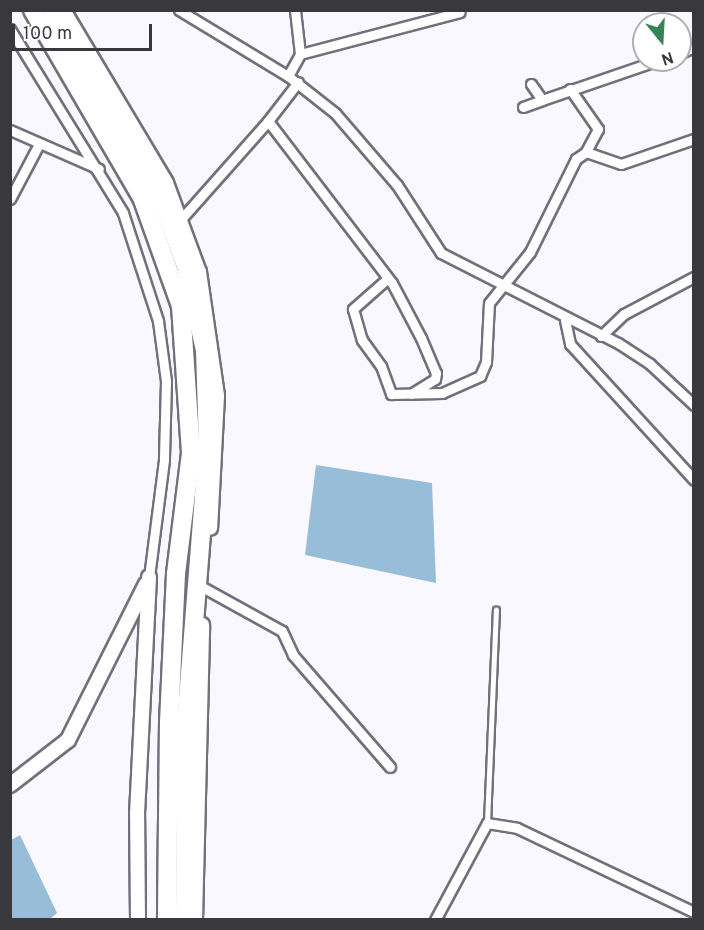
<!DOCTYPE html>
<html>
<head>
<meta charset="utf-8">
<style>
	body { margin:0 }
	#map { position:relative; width:704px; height:930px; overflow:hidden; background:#f9f7ff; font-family:Overpass,sans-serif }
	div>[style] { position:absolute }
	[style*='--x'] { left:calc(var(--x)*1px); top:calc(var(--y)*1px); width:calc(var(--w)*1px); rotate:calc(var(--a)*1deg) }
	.water>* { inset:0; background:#97bdd8 }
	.roads { filter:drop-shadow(2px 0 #72707a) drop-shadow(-2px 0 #72707a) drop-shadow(0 2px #72707a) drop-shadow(0 -2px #72707a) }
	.lane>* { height:4.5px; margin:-2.25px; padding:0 2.25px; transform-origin:2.25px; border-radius:2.25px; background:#fff }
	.street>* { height:9px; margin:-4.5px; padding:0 4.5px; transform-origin:4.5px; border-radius:4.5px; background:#fff }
	.secondary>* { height:14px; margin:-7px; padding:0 7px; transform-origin:7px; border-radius:7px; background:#fff }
	.highway>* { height:18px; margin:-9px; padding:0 9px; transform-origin:9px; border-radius:9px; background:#fff }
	span { translate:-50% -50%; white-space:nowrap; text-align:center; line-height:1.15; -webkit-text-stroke:4.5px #fff; paint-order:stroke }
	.frame { position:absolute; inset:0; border:12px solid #39383d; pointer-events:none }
	.north { position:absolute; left:632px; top:12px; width:60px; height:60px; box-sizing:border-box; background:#fff; border:2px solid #b0afb1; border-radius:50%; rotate:162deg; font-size:16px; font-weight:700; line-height:24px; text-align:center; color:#39383d }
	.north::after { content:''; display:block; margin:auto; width:21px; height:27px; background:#348455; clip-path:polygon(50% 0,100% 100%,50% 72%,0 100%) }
	.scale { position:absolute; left:12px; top:24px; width:140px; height:27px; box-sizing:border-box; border:3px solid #39383d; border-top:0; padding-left:8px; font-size:18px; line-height:21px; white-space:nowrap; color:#39383d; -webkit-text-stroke:4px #fff; paint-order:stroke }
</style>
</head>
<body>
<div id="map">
	<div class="water">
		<i style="clip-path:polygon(316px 465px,432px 483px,436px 583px,305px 555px)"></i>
		<i style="clip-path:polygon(20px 835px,57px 913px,50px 919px,11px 919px,11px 840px)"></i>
	</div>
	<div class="roads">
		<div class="lane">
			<i style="--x:487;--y:823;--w:213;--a:-87.6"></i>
		</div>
		<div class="street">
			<i style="--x:179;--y:10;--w:127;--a:31.2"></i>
			<i style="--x:288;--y:76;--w:60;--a:38.2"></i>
			<i style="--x:335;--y:113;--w:95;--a:49.3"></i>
			<i style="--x:397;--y:185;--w:81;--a:57.1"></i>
			<i style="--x:441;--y:253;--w:199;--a:27"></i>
			<i style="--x:618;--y:343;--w:38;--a:33"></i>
			<i style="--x:650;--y:364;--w:60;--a:43"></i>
			<i style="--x:10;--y:29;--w:216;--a:58.4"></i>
			<i style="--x:123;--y:213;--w:114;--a:72"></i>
			<i style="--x:158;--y:321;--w:61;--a:82.4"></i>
			<i style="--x:166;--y:381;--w:79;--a:91.5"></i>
			<i style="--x:164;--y:460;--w:118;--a:97.3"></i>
			<i style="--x:680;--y:53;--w:15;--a:-23"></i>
			<i style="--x:300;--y:54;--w:165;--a:-14.7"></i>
			<i style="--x:288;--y:76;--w:25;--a:-61"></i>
			<i style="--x:300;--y:54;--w:44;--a:-96.5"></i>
			<i style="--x:531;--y:84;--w:19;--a:55"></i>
			<i style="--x:542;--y:100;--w:124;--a:-18.9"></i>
			<i style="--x:570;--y:89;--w:49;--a:55"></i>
			<i style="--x:598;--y:129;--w:26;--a:118"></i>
			<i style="--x:523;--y:107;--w:20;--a:-20"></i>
			<i style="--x:268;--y:121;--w:49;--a:-52.4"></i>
			<i style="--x:10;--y:130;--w:97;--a:23.7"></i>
			<i style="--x:10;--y:199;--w:60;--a:-62.2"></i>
			<i style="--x:182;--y:218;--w:130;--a:-48.4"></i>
			<i style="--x:268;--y:121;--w:204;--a:52.6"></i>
			<i style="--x:392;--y:283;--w:62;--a:62.2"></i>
			<i style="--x:421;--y:338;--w:38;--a:67"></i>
			<i style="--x:436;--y:373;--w:6;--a:99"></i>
			<i style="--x:435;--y:379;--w:28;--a:148"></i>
			<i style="--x:388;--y:278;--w:47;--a:138.5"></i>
			<i style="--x:353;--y:309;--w:32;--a:74"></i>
			<i style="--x:362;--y:340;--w:32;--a:54"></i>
			<i style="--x:381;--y:366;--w:30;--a:70"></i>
			<i style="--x:391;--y:394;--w:51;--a:-1.1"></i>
			<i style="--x:442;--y:393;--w:42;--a:-24.1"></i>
			<i style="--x:480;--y:376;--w:15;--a:-67"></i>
			<i style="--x:486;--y:362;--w:59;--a:-87.1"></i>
			<i style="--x:489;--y:303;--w:65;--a:-51.2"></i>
			<i style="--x:530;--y:252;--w:104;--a:-63.7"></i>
			<i style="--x:576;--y:159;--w:12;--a:-35"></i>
			<i style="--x:586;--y:152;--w:37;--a:19"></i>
			<i style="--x:621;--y:164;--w:77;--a:-18.9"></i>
			<i style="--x:565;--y:320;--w:25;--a:78"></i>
			<i style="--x:570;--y:344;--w:184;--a:47.6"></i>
			<i style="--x:601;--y:336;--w:32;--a:-44"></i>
			<i style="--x:624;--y:314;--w:79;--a:-27.9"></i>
			<i style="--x:204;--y:588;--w:89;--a:28.9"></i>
			<i style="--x:282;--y:631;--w:26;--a:65"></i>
			<i style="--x:293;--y:655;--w:148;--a:49.1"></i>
			<i style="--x:435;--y:920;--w:110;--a:-61.8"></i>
			<i style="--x:487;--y:823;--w:30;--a:9"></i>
			<i style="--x:517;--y:828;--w:196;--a:25.4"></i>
		</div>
		<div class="secondary">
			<i style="--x:63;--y:10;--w:201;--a:59.2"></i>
			<i style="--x:166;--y:183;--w:95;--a:69.7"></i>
			<i style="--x:199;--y:272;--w:125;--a:81.7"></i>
			<i style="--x:217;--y:396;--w:132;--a:93"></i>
			<i style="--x:10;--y:785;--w:73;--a:-37.8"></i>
			<i style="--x:68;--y:740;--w:174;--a:-63.4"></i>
			<i style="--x:138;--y:920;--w:106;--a:-90.5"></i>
			<i style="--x:137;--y:814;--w:237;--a:-87.1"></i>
			<i style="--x:195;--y:920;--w:295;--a:-88.6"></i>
		</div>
		<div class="highway">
			<i style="--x:33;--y:10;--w:216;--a:59.8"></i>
			<i style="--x:142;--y:197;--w:116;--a:70.3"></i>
			<i style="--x:181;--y:306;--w:147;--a:86.1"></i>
			<i style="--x:191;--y:453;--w:122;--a:97.1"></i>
			<i style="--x:176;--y:574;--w:148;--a:92.7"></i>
			<i style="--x:169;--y:722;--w:198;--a:90.6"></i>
			<i style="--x:53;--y:10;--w:223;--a:60.4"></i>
			<i style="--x:163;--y:204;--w:69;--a:69.7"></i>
			<i style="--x:187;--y:269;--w:83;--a:77.5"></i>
			<i style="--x:205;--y:350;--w:95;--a:88.2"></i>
			<i style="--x:208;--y:445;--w:279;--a:94.5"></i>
			<i style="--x:186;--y:723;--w:197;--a:90.3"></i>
		</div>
	</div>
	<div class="frame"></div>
	<div class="north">N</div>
	<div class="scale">100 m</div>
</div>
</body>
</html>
